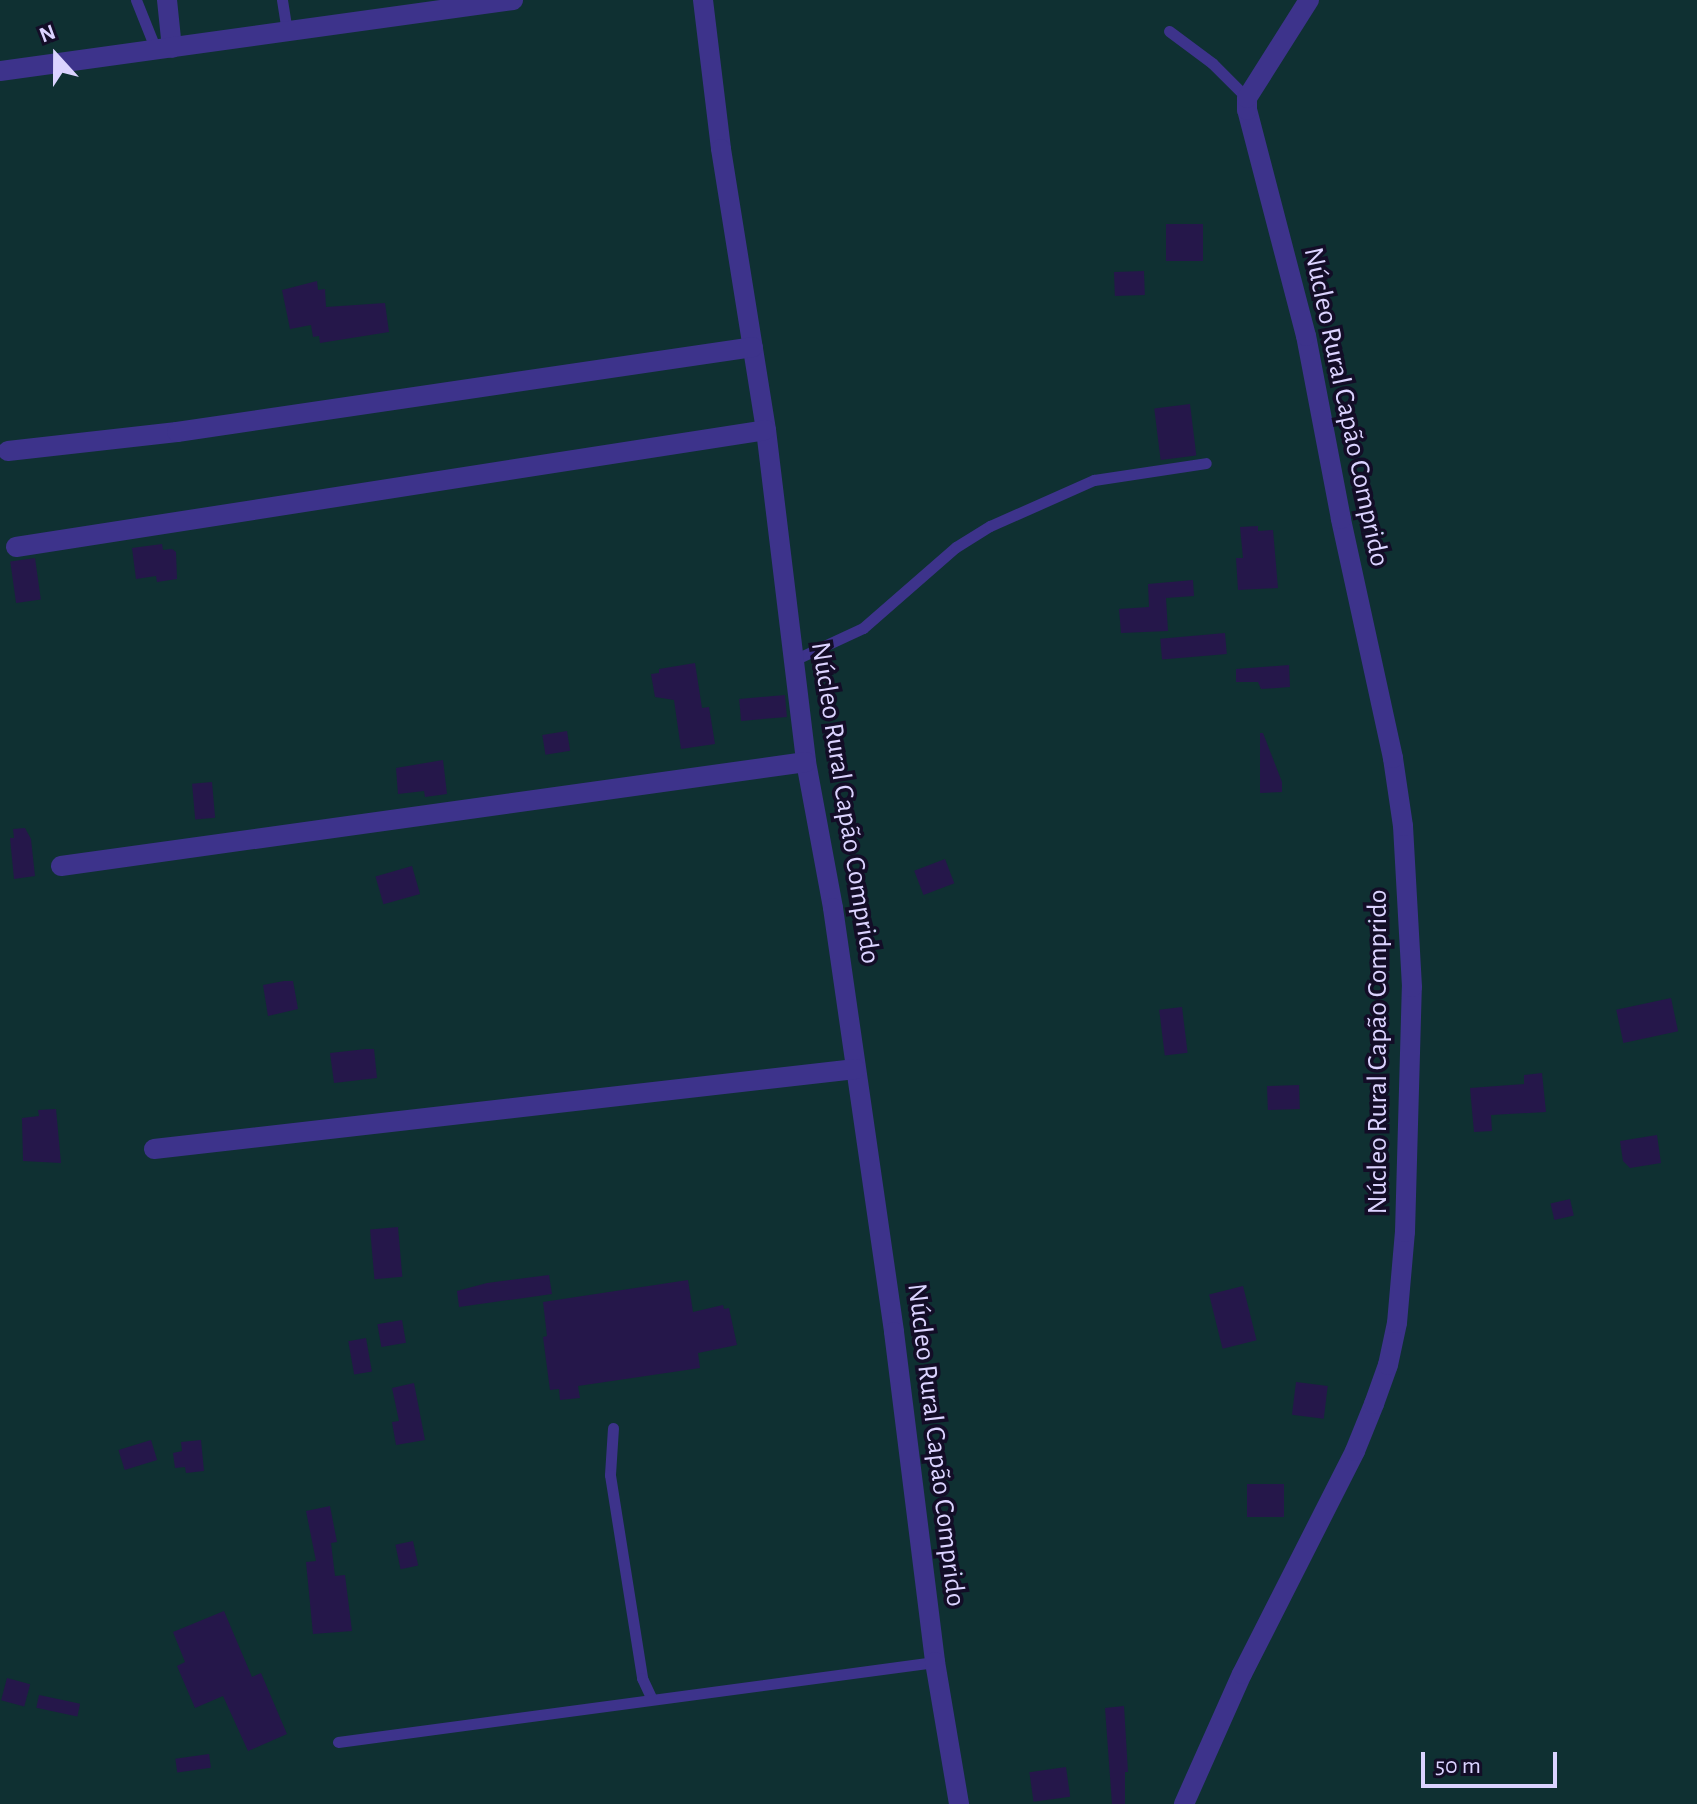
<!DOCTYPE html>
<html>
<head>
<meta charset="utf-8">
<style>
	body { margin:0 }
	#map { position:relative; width:1697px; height:1804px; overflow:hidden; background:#130d27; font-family:"Alegreya Sans",sans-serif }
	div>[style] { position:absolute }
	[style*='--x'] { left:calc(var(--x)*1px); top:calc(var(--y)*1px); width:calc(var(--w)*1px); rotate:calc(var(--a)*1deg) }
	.green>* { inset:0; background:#0f3032; transform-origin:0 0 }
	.building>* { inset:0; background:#25174a; transform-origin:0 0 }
	.service>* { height:11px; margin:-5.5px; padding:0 5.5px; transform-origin:5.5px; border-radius:5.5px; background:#3d338b }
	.minor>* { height:20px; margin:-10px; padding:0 10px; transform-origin:10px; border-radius:10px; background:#3d338b }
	span { translate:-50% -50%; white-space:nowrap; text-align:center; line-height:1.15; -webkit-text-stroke:7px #130d27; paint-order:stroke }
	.street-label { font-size:28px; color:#dbd3ff }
	.north { position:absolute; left:16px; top:16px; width:80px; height:80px; -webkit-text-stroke:6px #130d27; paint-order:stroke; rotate:339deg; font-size:22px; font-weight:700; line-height:32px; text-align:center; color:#dbd3ff }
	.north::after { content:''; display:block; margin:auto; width:28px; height:36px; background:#dbd3ff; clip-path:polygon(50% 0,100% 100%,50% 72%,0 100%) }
	.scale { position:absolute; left:1421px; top:1752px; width:136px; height:36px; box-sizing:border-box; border:4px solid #dbd3ff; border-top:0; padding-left:10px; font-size:24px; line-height:28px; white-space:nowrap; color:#dbd3ff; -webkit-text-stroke:6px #130d27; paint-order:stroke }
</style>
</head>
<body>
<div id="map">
	<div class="green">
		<i style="left:0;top:0;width:1697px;height:1804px"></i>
	</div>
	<div class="building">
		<i style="left:1203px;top:224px;width:37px;height:37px;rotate:90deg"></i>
		<i style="left:1144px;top:271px;width:24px;height:30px;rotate:88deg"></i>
		<i style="clip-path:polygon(317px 281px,318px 290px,325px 289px,326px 307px,385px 303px,389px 332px,320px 343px,319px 336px,313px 337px,311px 325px,290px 329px,282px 290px)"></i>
		<i style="left:1190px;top:404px;width:52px;height:36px;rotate:83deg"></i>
		<i style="clip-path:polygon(1258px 526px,1258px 531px,1273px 530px,1278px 588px,1238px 590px,1236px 558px,1243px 558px,1240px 527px)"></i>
		<i style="clip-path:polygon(162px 544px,163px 550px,172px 549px,176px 552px,177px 579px,157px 582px,156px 576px,136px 579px,132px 548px)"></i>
		<i style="left:35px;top:558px;width:42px;height:25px;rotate:82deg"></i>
		<i style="clip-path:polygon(1193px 580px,1194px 596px,1166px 598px,1168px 631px,1121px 633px,1119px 609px,1149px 607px,1148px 584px)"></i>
		<i style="left:1225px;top:633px;width:21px;height:65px;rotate:85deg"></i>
		<i style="clip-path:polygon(695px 663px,702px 708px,709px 707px,715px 744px,681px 749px,674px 700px,655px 697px,651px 674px,659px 673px,659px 669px)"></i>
		<i style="clip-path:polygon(1289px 665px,1290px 687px,1261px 689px,1258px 682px,1236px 682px,1236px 669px)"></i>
		<i style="left:785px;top:695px;width:22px;height:46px;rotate:85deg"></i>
		<i style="left:567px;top:731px;width:20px;height:25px;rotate:81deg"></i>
		<i style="clip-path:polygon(1260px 733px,1263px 733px,1282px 782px,1282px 792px,1260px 793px)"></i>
		<i style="clip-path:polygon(443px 760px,447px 794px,425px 797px,424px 791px,398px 794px,396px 768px)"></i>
		<i style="left:212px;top:782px;width:36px;height:20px;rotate:85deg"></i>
		<i style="clip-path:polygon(25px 828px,31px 839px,35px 876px,14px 879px,10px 838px,14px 838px,13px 829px)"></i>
		<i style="left:945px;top:859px;width:26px;height:33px;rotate:69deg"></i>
		<i style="left:412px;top:866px;width:29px;height:38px;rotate:74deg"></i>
		<i style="clip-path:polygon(284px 981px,293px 981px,298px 1009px,268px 1016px,263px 985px)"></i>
		<i style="left:1671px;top:998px;width:34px;height:56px;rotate:78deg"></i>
		<i style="left:1182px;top:1007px;width:46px;height:23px;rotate:83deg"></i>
		<i style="clip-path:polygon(366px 1049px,374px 1049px,377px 1078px,334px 1083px,330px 1053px)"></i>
		<i style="clip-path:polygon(1542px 1073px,1546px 1112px,1491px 1115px,1492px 1131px,1474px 1132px,1470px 1088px,1524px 1084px,1524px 1075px)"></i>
		<i style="left:1299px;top:1085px;width:24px;height:32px;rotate:88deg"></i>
		<i style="clip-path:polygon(56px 1109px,61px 1163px,23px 1161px,22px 1118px,39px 1116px,38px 1110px)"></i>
		<i style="clip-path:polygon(1657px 1135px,1661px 1163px,1630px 1168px,1623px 1161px,1620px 1141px)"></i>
		<i style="left:1570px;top:1199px;width:17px;height:20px;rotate:77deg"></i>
		<i style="left:398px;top:1227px;width:50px;height:28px;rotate:85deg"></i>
		<i style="clip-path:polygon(549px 1275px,552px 1294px,459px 1307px,457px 1291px,487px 1283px)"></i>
		<i style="clip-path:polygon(688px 1280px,693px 1312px,723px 1305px,724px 1309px,729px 1308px,737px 1345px,698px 1353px,700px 1368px,578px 1386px,580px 1398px,560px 1400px,559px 1389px,550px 1390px,543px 1337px,547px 1336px,543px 1302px)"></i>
		<i style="left:1243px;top:1286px;width:56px;height:35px;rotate:76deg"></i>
		<i style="left:402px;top:1320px;width:23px;height:25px;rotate:80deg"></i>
		<i style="left:366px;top:1338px;width:34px;height:18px;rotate:80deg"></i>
		<i style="left:1296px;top:1382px;width:32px;height:33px;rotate:7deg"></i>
		<i style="clip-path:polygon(414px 1383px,425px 1440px,396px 1445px,392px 1422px,399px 1421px,392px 1388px)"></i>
		<i style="left:151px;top:1440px;width:21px;height:34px;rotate:73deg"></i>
		<i style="clip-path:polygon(201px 1440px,204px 1471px,186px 1473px,185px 1467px,175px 1468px,173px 1453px,182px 1451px,181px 1442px)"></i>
		<i style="left:1247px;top:1484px;width:37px;height:33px"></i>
		<i style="clip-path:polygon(330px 1506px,337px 1542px,331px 1543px,335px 1576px,345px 1575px,352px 1631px,313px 1634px,306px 1562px,316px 1561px,306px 1511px)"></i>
		<i style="left:413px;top:1541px;width:25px;height:18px;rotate:78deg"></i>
		<i style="clip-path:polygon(224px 1611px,252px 1677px,261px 1673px,287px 1734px,248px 1751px,223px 1696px,195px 1708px,177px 1666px,185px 1662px,173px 1632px)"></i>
		<i style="left:7px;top:1678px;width:24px;height:23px;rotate:15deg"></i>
		<i style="left:39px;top:1695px;width:42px;height:13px;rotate:12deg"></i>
		<i style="clip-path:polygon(1124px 1706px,1128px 1772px,1125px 1772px,1125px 1804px,1112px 1804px,1105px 1708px)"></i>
		<i style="left:209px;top:1754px;width:14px;height:34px;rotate:82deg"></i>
		<i style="left:1066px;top:1767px;width:30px;height:37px;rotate:82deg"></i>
	</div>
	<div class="service">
		<i style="--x:136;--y:0;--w:54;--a:68.2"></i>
		<i style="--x:282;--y:0;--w:31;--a:81"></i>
		<i style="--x:1169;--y:31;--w:54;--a:36.7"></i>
		<i style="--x:1212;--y:63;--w:49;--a:45"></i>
		<i style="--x:794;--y:660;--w:76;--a:-24.9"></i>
		<i style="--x:863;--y:628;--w:123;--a:-41.1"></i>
		<i style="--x:956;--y:547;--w:40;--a:-32"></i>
		<i style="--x:990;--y:526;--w:114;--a:-23.9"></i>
		<i style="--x:1094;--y:480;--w:113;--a:-8.6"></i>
		<i style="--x:613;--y:1428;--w:47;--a:93.7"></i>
		<i style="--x:610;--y:1475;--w:206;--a:81"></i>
		<i style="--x:642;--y:1678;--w:23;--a:65"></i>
		<i style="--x:338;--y:1742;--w:602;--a:-7.63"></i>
	</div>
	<div class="minor">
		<i style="--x:167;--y:0;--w:48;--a:84.1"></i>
		<i style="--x:703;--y:0;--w:150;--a:83.1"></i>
		<i style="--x:721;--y:149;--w:285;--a:80.9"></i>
		<i style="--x:766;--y:430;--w:334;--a:83.1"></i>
		<i style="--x:806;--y:762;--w:148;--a:79.5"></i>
		<i style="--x:833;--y:908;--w:428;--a:81.8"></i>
		<i style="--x:894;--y:1332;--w:333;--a:82.9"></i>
		<i style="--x:935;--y:1662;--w:144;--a:80.4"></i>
		<i style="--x:0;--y:71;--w:518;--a:-7.88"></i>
		<i style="--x:8;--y:451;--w:170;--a:-6.4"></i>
		<i style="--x:177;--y:432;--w:582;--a:-8.39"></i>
		<i style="--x:16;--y:547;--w:759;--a:-8.87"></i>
		<i style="--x:61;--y:866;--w:752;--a:-7.95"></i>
		<i style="--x:154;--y:1149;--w:706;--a:-6.51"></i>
		<i style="--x:1184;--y:1804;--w:142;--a:-66"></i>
		<i style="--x:1242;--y:1674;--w:250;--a:-63.1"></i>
		<i style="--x:1355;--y:1451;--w:51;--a:-68"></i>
		<i style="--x:1374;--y:1404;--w:41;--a:-70.3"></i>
		<i style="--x:1388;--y:1365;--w:43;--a:-77.9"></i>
		<i style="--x:1397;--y:1323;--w:91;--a:-85"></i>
		<i style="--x:1405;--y:1232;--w:245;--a:-88.4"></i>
		<i style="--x:1412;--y:987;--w:161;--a:-93.2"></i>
		<i style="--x:1403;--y:826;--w:69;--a:-98.4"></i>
		<i style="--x:1393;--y:758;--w:245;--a:-102.3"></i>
		<i style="--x:1341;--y:519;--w:186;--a:-100.8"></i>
		<i style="--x:1306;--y:336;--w:234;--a:-104.6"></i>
		<i style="--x:1247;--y:110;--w:12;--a:-90"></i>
		<i style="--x:1247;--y:98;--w:116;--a:-57.7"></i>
	</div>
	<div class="street-label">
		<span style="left:1346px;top:407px;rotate:78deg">Núcleo Rural Capão Comprido</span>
		<span style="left:845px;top:803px;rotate:81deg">Núcleo Rural Capão Comprido</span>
		<span style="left:1378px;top:1052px;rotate:-90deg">Núcleo Rural Capão Comprido</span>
		<span style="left:936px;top:1445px;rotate:83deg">Núcleo Rural Capão Comprido</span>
	</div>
	<div class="north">N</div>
	<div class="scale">50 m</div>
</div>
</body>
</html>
